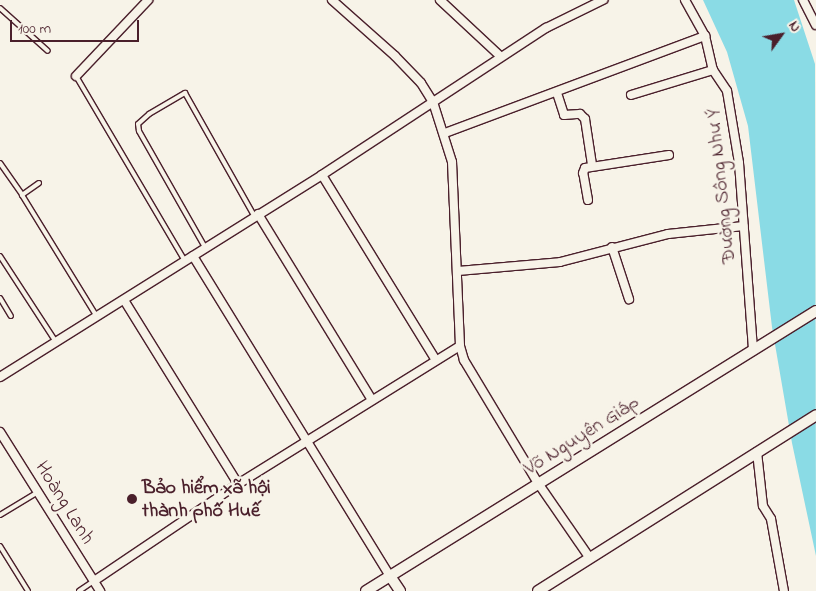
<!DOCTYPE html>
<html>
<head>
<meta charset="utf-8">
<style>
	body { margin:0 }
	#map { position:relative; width:816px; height:591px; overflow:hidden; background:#f7f3e8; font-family:"Indie Flower",sans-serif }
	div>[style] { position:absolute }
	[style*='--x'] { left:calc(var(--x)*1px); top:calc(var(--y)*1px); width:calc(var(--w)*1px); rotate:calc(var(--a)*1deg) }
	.water>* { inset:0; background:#8adbe5 }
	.roads { filter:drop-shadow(1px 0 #4a1f2b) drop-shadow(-1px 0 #4a1f2b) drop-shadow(0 1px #4a1f2b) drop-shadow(0 -1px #4a1f2b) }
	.lane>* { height:4px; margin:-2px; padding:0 2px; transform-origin:2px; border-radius:2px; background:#f7f3e8 }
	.street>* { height:8px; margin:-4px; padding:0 4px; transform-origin:4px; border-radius:4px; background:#f7f3e8 }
	.secondary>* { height:10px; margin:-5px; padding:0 5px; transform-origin:5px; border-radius:5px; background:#f7f3e8 }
	.dots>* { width:14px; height:14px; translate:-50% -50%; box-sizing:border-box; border:2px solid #f7f3e8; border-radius:50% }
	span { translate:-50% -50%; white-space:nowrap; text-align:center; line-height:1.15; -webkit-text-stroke:5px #f7f3e8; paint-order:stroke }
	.street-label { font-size:20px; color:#4a1f2b }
	.poi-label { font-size:20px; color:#4a1f2b; font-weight:700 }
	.left { translate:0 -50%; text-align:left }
	.north { position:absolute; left:756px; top:10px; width:50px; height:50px; -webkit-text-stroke:4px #f7f3e8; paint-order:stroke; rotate:58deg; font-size:14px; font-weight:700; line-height:20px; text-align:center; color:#4a1f2b }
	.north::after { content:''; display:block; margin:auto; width:18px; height:22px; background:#4a1f2b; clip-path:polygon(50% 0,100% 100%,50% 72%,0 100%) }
	.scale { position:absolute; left:10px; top:20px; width:129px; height:22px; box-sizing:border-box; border:2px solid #4a1f2b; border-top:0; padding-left:6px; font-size:15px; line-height:18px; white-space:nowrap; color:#4a1f2b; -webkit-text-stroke:4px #f7f3e8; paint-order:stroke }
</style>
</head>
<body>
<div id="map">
	<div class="water">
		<i style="clip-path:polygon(703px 0,794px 0,815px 64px,816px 556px,792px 443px,772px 327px,748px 126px,727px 52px)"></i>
	</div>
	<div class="roads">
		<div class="lane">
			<i style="--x:0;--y:8;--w:64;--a:41.9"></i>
			<i style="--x:76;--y:76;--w:215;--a:59.5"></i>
			<i style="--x:0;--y:163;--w:39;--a:55"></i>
			<i style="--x:39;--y:183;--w:21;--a:145"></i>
			<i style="--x:22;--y:195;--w:143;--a:58.4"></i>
			<i style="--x:206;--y:249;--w:136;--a:-119.6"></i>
			<i style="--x:139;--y:131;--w:7;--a:-98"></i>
			<i style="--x:138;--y:124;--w:15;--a:-42"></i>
			<i style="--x:149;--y:114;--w:42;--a:-30.3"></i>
			<i style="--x:185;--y:93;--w:142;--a:60.6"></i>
			<i style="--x:0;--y:256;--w:103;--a:56.9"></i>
			<i style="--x:0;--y:298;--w:21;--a:59"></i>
			<i style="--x:0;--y:515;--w:44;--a:-31.2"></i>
			<i style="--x:0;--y:546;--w:53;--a:58.1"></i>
			<i style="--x:79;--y:591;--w:18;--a:-34"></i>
		</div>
		<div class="street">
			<i style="--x:332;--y:0;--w:84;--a:41.6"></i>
			<i style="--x:395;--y:56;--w:37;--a:46"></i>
			<i style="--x:421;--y:83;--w:22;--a:58"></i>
			<i style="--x:433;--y:102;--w:63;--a:72.4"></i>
			<i style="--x:452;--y:162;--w:184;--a:87.5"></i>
			<i style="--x:460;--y:346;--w:15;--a:74"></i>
			<i style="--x:464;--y:360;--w:144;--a:59"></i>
			<i style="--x:538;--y:483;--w:90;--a:55.4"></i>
			<i style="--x:440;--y:0;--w:82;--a:43"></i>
			<i style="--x:685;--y:0;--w:41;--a:60.9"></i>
			<i style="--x:705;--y:36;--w:35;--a:77"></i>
			<i style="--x:713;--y:70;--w:25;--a:56"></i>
			<i style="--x:727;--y:91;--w:73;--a:80.5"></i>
			<i style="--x:739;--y:163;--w:188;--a:85.7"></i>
			<i style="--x:803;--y:0;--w:28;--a:63"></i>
			<i style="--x:76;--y:76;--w:105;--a:-46.5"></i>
			<i style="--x:557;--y:93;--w:23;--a:72"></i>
			<i style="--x:564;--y:115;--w:16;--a:-4"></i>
			<i style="--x:580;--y:114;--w:7;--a:45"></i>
			<i style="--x:585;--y:119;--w:47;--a:81.3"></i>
			<i style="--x:631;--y:95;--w:86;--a:-17"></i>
			<i style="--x:445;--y:133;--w:278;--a:-20.5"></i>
			<i style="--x:322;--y:175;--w:217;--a:58.4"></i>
			<i style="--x:588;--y:200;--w:27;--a:-100"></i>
			<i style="--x:583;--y:173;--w:5;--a:-68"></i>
			<i style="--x:585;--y:168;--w:85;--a:-8.8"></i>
			<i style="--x:258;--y:214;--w:218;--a:58.5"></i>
			<i style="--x:612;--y:247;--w:55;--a:71.9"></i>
			<i style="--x:193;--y:256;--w:376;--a:58.4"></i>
			<i style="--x:458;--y:271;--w:102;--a:-5"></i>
			<i style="--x:560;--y:262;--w:112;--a:-14.5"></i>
			<i style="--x:668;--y:234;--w:76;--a:-6"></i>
			<i style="--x:124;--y:300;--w:216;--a:58.2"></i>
			<i style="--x:0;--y:377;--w:380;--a:-32.1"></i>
			<i style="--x:322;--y:175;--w:268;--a:-33.3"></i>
			<i style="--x:546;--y:28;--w:64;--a:-26.2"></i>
			<i style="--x:0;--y:432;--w:188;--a:57.8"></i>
			<i style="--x:757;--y:452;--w:54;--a:83.7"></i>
			<i style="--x:763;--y:506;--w:15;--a:58"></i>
			<i style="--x:771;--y:519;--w:73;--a:79.8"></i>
			<i style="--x:94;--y:581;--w:174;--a:-34"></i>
			<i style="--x:238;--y:484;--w:261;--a:-31.9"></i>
		</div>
		<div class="secondary">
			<i style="--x:390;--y:576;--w:18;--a:56"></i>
			<i style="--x:366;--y:591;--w:530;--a:-31.89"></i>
			<i style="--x:538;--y:591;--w:329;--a:-32.3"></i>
		</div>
	</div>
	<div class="dots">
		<i style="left:132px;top:499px;background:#4a1f2b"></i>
	</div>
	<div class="street-label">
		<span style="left:722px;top:186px;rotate:-96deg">Đường Sông Như Ý</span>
		<span style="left:582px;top:436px;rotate:-32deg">Võ Nguyên Giáp</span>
		<span style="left:64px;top:503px;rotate:58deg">Hoàng Lanh</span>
	</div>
	<div class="poi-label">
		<span class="left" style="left:142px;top:500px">Bảo hiểm xã hội<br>thành phố Huế</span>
	</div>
	<div class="north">N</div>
	<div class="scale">100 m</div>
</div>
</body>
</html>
